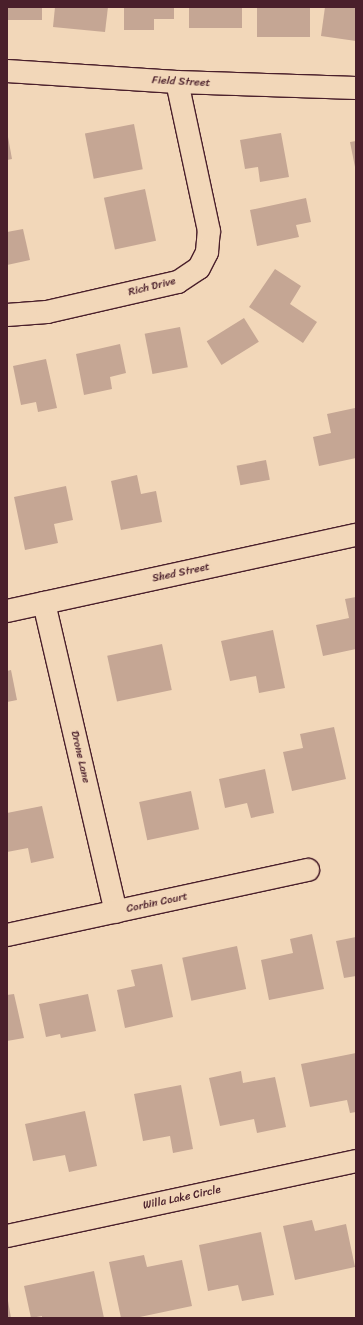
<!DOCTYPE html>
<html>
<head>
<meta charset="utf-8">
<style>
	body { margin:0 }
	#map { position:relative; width:363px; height:1325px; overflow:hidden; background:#f2d7b9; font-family:Sriracha,sans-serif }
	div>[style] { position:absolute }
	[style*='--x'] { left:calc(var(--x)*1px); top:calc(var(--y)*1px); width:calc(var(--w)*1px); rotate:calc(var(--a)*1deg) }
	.building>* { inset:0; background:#c5a694; transform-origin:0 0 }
	.roads { filter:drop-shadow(1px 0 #4a1f2b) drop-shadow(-1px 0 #4a1f2b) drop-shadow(0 1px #4a1f2b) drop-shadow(0 -1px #4a1f2b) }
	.minor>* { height:22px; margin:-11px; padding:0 11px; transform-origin:11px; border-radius:11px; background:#f2d7b9 }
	span { translate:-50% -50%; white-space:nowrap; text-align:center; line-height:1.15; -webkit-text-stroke:3.5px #f2d7b9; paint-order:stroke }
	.street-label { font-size:11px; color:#4a1f2b }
	.frame { position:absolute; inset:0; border:8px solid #4a1f2b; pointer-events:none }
</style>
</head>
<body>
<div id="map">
	<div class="building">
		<i style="left:7px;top:7px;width:35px;height:13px"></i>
		<i style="clip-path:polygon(55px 7px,108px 7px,105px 32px,53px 27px)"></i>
		<i style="clip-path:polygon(124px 7px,174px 7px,174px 19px,154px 19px,154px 30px,124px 30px)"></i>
		<i style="left:189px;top:7px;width:53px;height:21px"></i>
		<i style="left:257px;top:7px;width:53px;height:30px"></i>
		<i style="clip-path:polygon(325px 7px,356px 7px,356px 41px,321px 36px)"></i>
		<i style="left:134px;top:124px;width:46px;height:50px;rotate:79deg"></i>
		<i style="clip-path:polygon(281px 133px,289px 177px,260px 182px,258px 167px,245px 169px,240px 140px)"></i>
		<i style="clip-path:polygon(8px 137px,12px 159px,7px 160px,7px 138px)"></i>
		<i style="clip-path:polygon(356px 141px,356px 166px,355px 167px,350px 142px)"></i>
		<i style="left:145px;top:189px;width:53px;height:42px;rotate:78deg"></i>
		<i style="clip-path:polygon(306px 198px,311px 222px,296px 225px,299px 237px,257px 246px,250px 210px)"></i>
		<i style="clip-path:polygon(23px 229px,30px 260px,7px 265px,7px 232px)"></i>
		<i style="clip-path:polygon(275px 269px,301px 286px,290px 304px,317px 322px,303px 343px,249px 307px)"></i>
		<i style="left:244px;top:318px;width:28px;height:44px;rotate:58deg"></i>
		<i style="left:180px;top:327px;width:41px;height:36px;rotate:79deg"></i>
		<i style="clip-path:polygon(120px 344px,126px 373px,110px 377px,112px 389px,84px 395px,76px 354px)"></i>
		<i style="clip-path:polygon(46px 359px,57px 408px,38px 412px,36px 402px,21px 405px,13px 366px)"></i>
		<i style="clip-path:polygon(355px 408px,356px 458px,319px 466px,313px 437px,331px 433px,327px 414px)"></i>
		<i style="left:266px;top:460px;width:20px;height:30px;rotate:79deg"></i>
		<i style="clip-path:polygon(137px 475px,141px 494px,156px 491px,162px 522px,121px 530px,111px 481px)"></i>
		<i style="clip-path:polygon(66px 486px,73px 520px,54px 524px,58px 543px,25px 550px,14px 497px)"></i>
		<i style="clip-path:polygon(356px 597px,356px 649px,323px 656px,316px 625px,349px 618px,345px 599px)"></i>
		<i style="clip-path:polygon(273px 630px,285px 688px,259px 693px,256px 676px,230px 681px,221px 641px)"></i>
		<i style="left:162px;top:644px;width:47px;height:56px;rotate:78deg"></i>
		<i style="clip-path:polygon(11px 670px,17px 700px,7px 702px,7px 671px)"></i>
		<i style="clip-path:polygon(334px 727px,346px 779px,292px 791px,283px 752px,303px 748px,300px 734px)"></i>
		<i style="clip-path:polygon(265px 769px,274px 813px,251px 818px,247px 803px,225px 808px,219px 779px)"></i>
		<i style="left:191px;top:791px;width:39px;height:53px;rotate:78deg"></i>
		<i style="clip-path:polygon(42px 806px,54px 858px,31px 863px,28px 848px,7px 852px,7px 813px)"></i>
		<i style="clip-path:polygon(312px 934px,324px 989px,269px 1000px,261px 960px,293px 953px,290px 939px)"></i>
		<i style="clip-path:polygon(356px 937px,356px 976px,344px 978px,336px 941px)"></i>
		<i style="left:237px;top:946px;width:44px;height:56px;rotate:78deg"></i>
		<i style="clip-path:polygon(162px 964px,173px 1017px,125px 1028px,117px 990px,135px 986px,131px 970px)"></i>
		<i style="clip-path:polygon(14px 994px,24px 1038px,7px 1041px,7px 995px)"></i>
		<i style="clip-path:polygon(88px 994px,96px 1031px,61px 1038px,60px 1034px,46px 1037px,39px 1004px)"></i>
		<i style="clip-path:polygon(356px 1053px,356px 1112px,350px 1113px,347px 1100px,310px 1107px,301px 1064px)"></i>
		<i style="clip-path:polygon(241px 1071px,243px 1083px,275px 1077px,286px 1127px,257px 1133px,254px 1119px,220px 1126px,209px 1078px)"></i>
		<i style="clip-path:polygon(181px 1085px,193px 1149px,173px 1153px,170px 1136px,143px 1141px,134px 1094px)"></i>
		<i style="clip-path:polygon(85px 1111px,97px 1166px,69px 1172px,65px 1155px,33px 1161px,25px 1124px)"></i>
		<i style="clip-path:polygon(312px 1220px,315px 1231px,346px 1224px,355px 1267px,295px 1280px,283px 1226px)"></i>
		<i style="clip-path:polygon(261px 1232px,274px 1295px,242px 1301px,238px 1285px,208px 1291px,199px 1245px)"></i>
		<i style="clip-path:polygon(144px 1255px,147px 1267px,182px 1260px,192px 1306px,135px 1318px,121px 1318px,109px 1262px)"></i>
		<i style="clip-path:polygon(94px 1271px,104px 1318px,42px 1318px,42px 1316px,31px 1318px,24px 1286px)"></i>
		<i style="clip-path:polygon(7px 1301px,8px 1301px,11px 1318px,7px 1318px)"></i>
	</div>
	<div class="roads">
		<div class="minor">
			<i style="--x:7;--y:71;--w:170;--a:3.7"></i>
			<i style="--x:177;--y:82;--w:179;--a:1.9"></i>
			<i style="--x:7;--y:315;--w:40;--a:-4.3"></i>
			<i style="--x:47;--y:312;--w:134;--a:-12.9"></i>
			<i style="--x:178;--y:282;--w:25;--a:-34"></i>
			<i style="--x:199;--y:268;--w:18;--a:-63"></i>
			<i style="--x:207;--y:252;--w:21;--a:-85"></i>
			<i style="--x:209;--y:231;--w:152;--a:-102.1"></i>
			<i style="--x:44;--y:603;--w:317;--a:76.9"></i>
			<i style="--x:7;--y:611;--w:357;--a:-12.3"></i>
			<i style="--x:7;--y:935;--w:308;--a:-12.2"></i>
			<i style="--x:7;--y:1236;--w:357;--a:-12.1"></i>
		</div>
	</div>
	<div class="street-label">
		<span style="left:181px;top:82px;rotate:3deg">Field Street</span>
		<span style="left:152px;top:287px;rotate:-14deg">Rich Drive</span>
		<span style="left:181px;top:573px;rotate:-12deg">Shed Street</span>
		<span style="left:80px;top:757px;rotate:77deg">Drone Lane</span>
		<span style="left:157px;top:903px;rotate:-12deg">Corbin Court</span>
		<span style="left:182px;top:1198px;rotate:-12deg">Willa Lake Circle</span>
	</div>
	<div class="frame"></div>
</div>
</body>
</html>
